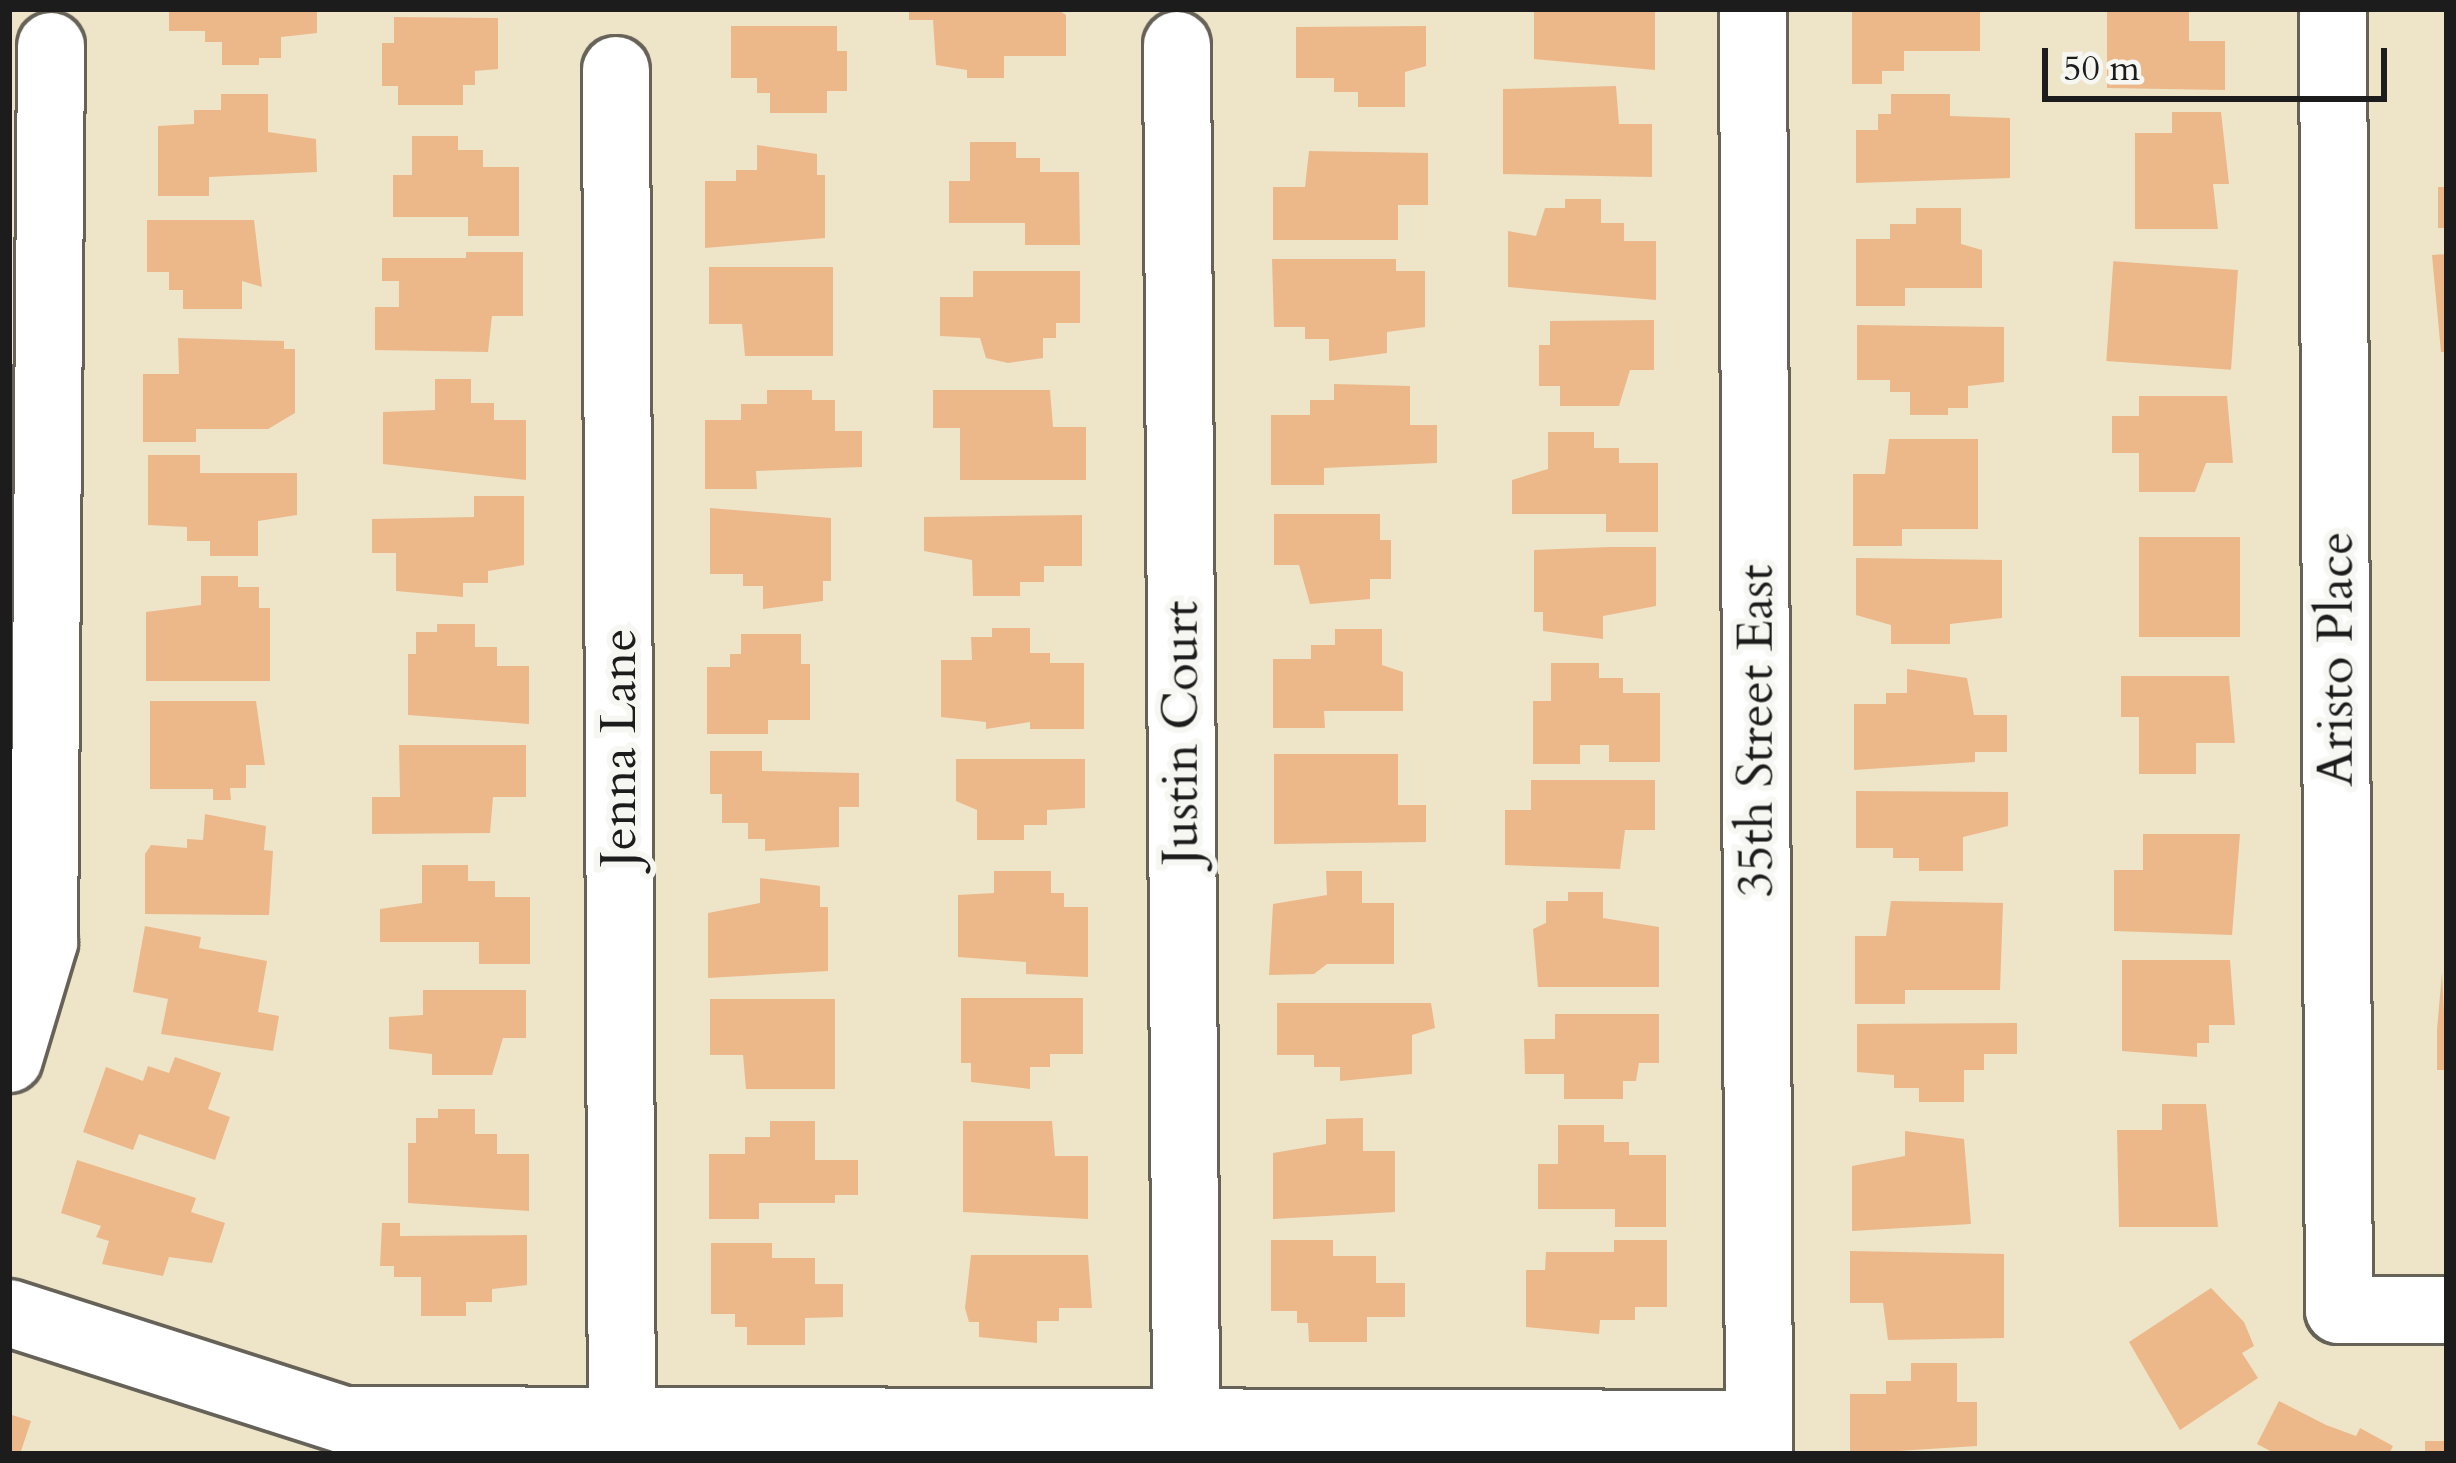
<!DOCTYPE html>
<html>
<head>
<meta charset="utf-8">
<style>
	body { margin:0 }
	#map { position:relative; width:2456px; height:1463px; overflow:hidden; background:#eee4c8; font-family:Cardo,serif }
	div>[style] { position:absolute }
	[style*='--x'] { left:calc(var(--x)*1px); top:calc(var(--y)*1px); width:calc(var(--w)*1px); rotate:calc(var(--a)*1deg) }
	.building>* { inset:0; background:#ecb88a; transform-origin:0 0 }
	.roads { filter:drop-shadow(3px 0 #666258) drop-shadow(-3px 0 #666258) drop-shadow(0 3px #666258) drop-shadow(0 -3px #666258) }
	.minor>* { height:66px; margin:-33px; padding:0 33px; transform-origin:33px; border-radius:33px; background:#fff }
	span { translate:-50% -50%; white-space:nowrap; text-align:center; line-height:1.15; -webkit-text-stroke:12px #f6f6f2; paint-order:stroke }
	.street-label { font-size:51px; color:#1c1c1c }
	.frame { position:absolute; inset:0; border:12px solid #1c1c1c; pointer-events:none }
	.scale { position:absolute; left:2042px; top:48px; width:345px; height:54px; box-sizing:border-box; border:6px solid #1c1c1c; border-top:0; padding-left:15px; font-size:36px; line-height:42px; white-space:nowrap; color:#1c1c1c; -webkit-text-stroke:9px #f6f6f2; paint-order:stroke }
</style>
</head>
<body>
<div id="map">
	<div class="building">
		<i style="clip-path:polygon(169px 9px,317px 9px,317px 33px,281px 37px,281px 58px,259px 58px,259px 65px,222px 65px,222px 42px,205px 42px,205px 31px,169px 31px)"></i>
		<i style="clip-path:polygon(909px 9px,1057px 9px,1066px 15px,1066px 56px,1004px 56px,1004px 78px,967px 78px,967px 70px,936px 65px,933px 20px,909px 20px)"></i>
		<i style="clip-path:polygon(1534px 9px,1655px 9px,1655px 70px,1534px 59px)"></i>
		<i style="clip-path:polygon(1852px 9px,1980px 12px,1980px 51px,1904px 51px,1904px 71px,1882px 71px,1882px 84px,1852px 84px)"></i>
		<i style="clip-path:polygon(2107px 9px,2189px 9px,2189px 41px,2225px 41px,2225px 90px,2107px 88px)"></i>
		<i style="clip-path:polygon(394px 17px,498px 18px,498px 69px,475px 71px,475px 85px,463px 85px,463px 105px,398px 105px,398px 86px,382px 86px,382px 43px,394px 43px)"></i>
		<i style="clip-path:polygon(731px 26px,837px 26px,837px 51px,847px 51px,847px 91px,827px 91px,827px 113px,770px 113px,770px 93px,757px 93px,757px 78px,731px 78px)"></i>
		<i style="clip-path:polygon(1426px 26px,1426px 66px,1405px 72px,1405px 107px,1358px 107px,1358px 92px,1334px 92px,1334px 78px,1296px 78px,1296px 27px)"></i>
		<i style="clip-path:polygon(1616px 86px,1619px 124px,1652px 124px,1652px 177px,1503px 174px,1503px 89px)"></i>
		<i style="clip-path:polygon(221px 94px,268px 94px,268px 132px,316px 139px,317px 172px,209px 177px,209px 196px,158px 196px,158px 126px,194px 124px,194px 110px,221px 110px)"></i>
		<i style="clip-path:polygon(1891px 94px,1950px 94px,1950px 116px,2010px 118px,2010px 178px,1856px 183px,1856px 130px,1878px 130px,1878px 114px,1891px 114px)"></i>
		<i style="clip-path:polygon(2172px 112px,2221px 112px,2229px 184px,2213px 184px,2218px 229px,2135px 229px,2135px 133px,2172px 133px)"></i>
		<i style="clip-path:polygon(412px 136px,458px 136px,458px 150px,483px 150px,483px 167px,519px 167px,519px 236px,468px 236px,468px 217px,393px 217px,393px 175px,412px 175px)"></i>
		<i style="clip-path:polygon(970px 142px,1016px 142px,1016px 158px,1040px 158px,1040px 172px,1079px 172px,1080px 245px,1025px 245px,1025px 223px,949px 223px,949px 181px,970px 181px)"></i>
		<i style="clip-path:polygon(757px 145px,817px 154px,817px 175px,825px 175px,825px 238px,705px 248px,705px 181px,736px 181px,736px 170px,757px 170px)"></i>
		<i style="clip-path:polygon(1309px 151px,1428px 153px,1428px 205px,1398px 205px,1398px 240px,1273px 240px,1273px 187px,1305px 187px)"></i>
		<i style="left:2438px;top:187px;width:9px;height:41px"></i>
		<i style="clip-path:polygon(1565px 199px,1601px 199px,1601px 223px,1624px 223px,1624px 241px,1656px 241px,1656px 300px,1508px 287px,1508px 231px,1536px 236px,1545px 208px,1565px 208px)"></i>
		<i style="clip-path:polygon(1916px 208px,1961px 208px,1961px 244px,1982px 250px,1982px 288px,1905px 288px,1905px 306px,1856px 306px,1856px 239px,1890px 239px,1890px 224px,1916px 224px)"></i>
		<i style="clip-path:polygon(147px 220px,254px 220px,262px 287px,242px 281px,242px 309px,183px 309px,183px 290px,169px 290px,169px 272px,147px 272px)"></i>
		<i style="clip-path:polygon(466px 252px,523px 252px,523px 316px,492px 316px,488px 352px,375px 350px,375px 307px,399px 307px,399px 281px,382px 281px,382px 258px,466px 258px)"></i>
		<i style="clip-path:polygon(2447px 254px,2447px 352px,2441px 352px,2432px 255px)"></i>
		<i style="clip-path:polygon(1272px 259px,1396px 259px,1396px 271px,1425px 271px,1425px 327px,1387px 332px,1387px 353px,1329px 361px,1329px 339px,1305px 339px,1305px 327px,1274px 327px)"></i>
		<i style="clip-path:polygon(709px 267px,833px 267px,833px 356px,745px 356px,742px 324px,709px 324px)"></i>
		<i style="left:2238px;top:270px;width:100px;height:125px;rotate:94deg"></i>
		<i style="clip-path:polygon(973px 271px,1080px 271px,1080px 323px,1056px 323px,1056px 338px,1043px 338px,1043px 358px,1008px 363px,986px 358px,980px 338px,940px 336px,940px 297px,973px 297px)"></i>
		<i style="clip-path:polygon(1654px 320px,1654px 370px,1630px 370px,1619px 406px,1560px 406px,1560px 386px,1539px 386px,1539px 345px,1550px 345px,1550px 321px)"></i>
		<i style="clip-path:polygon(1857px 325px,2004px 327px,2004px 382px,1968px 386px,1968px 408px,1948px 408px,1948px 415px,1910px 415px,1910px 392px,1890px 392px,1890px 380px,1857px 380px)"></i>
		<i style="clip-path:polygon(178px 338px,284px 341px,284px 349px,295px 349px,295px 413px,268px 429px,196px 429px,196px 442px,143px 442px,143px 374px,179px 374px)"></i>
		<i style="clip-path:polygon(435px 379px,471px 379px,471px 403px,494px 403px,494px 420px,526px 420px,526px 480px,383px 464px,383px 412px,435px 410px)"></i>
		<i style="clip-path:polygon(1334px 384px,1410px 386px,1410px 425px,1437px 425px,1437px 463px,1324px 468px,1324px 485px,1271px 485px,1271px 415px,1310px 415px,1310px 400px,1334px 400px)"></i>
		<i style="clip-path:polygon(767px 390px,812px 390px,812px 400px,835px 400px,835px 431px,862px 431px,862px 467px,756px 471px,757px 489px,705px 489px,705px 420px,741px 420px,741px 404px,767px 404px)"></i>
		<i style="clip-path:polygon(933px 390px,1050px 390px,1053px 427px,1086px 427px,1086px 480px,960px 480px,960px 428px,933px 428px)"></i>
		<i style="clip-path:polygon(2139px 396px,2227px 396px,2233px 463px,2206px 463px,2195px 492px,2139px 492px,2139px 453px,2112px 453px,2112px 416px,2139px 416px)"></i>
		<i style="clip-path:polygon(1548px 432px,1594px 432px,1594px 448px,1619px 448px,1619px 463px,1658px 463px,1658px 532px,1606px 532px,1606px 514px,1512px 514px,1512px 480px,1548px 469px)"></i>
		<i style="clip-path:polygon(1889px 439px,1978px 439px,1978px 529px,1902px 529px,1902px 546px,1853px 546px,1853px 474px,1885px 474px)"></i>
		<i style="clip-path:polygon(148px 455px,200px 455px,200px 473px,297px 473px,297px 515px,258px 521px,258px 556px,210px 556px,210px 541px,187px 541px,187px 527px,148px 525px)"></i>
		<i style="clip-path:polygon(474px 496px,524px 496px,524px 565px,488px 571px,488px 583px,463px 583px,463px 597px,396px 591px,396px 553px,372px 553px,372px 519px,474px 517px)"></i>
		<i style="clip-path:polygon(710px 508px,831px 518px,831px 581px,823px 581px,823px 601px,763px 609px,763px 586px,743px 586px,743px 574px,710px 574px)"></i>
		<i style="clip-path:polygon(1274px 514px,1380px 514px,1380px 540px,1391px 540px,1391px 579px,1370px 579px,1370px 599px,1310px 604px,1299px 565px,1274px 565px)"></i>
		<i style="clip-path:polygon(1082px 515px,1082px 566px,1044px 566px,1044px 582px,1020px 582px,1020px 596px,973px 596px,972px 560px,924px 551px,924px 517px)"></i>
		<i style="left:2139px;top:537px;width:101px;height:100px"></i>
		<i style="clip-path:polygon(1609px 547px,1656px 547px,1656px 606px,1603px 616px,1603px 639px,1543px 631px,1543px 612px,1534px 612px,1534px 550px)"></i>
		<i style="clip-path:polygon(1856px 558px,2002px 560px,2002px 618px,1950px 624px,1950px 644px,1891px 644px,1891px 625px,1856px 615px)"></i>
		<i style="clip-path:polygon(201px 576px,238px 576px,238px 587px,259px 587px,259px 608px,270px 608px,270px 681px,146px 681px,146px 612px,201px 605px)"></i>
		<i style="clip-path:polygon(437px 624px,475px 624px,475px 647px,497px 647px,497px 666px,529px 666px,529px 724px,408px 715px,408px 654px,416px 654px,416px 632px,437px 632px)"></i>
		<i style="clip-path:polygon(992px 628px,1030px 628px,1030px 653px,1050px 653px,1050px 663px,1084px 663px,1084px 729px,1030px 729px,1030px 722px,986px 729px,986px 722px,941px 717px,941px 660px,972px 660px,971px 637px,992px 637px)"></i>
		<i style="clip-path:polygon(1335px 629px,1382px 629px,1382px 665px,1403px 672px,1403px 711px,1324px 711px,1325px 728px,1273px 728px,1273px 659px,1311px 659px,1311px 645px,1335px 645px)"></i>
		<i style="clip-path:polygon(741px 634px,801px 634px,801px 664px,810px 664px,810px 720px,768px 720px,768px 734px,707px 734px,707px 667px,730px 667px,730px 654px,741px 654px)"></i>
		<i style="clip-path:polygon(1551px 663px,1599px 663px,1599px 678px,1623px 678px,1623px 693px,1660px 693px,1660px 762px,1609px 762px,1609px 745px,1580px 745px,1580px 764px,1533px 764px,1533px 701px,1551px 701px)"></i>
		<i style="clip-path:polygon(1907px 669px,1967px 678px,1974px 715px,2007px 715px,2007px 752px,1975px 752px,1975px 762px,1854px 770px,1854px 704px,1886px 704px,1886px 693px,1907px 693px)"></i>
		<i style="clip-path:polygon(2121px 676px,2229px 676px,2235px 743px,2196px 743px,2196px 774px,2139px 774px,2139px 717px,2121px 717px)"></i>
		<i style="clip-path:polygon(150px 701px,256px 701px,265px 765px,246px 765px,246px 788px,230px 788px,231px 800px,213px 800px,213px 789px,150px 789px)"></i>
		<i style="clip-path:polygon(399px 745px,526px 745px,526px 797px,493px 797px,490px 833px,372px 834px,372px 797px,400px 797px)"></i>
		<i style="clip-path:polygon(710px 751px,762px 751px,762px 771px,859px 773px,859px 807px,839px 807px,839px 847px,765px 851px,765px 839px,748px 839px,748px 823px,722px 823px,722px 794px,710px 794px)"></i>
		<i style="clip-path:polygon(1274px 754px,1398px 754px,1398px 805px,1426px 805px,1426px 842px,1274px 844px)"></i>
		<i style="clip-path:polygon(956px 759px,1085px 759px,1085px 808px,1047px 810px,1047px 825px,1024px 825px,1024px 840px,977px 840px,977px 810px,956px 801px)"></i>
		<i style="clip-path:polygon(1531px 780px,1655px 780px,1655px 830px,1625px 830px,1620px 869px,1505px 865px,1505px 810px,1531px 810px)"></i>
		<i style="clip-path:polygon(1856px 791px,2008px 792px,2008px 826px,1963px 837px,1963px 871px,1919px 871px,1919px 858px,1893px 858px,1893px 848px,1856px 848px)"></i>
		<i style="clip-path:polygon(205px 814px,266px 826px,264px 850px,273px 851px,269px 915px,145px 914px,145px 854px,151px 845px,187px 848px,187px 839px,203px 840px)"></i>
		<i style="clip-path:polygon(2143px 834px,2240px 834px,2232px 935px,2114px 931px,2114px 870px,2143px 870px)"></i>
		<i style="clip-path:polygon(422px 865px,468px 865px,468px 881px,495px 881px,495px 897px,530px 897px,530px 964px,479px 964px,479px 942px,380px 942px,380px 909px,422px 903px)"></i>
		<i style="clip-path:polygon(994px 871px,1051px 871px,1051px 893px,1064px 893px,1064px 907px,1088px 907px,1088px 977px,1026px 974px,1026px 962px,958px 957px,958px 895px,994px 893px)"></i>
		<i style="clip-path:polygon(1326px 871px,1362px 871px,1362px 903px,1394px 903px,1394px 964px,1327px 964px,1314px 974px,1269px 975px,1273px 904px,1327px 895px)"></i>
		<i style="clip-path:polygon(760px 878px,820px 886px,820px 907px,828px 907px,828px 971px,708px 978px,708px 913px,760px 903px)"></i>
		<i style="clip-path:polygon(1568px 892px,1603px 892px,1603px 918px,1659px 927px,1659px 987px,1538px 987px,1533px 929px,1546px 923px,1546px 901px,1568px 901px)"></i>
		<i style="clip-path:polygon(1891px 901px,2003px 903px,2000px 990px,1905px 990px,1905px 1004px,1855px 1004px,1855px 936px,1886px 936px)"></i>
		<i style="clip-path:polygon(145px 926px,201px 937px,199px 948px,267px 961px,258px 1012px,279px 1016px,273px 1051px,161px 1034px,168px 999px,133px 992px)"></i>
		<i style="clip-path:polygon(2122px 960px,2230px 960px,2235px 1025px,2209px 1025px,2209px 1043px,2197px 1043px,2197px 1057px,2122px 1051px)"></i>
		<i style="clip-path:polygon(2442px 973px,2447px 1070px,2437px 1070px,2437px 1030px)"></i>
		<i style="clip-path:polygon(423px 990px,526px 990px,526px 1038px,503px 1038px,492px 1075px,432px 1075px,432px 1054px,389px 1049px,389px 1017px,423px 1015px)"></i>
		<i style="clip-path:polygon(961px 998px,1083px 998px,1083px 1054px,1050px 1054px,1050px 1067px,1030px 1067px,1030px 1089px,971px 1082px,971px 1063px,961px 1063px)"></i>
		<i style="clip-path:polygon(710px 999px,835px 999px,835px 1089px,746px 1089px,743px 1055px,710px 1055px)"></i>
		<i style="clip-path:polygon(1277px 1003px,1431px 1003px,1435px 1028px,1412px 1035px,1412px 1074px,1340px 1081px,1340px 1067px,1314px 1067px,1314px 1055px,1277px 1055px)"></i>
		<i style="clip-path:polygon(1555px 1014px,1659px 1014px,1659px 1063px,1639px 1063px,1636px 1081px,1623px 1081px,1623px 1099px,1564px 1099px,1564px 1074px,1525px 1074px,1524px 1039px,1555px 1039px)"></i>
		<i style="clip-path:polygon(2017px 1023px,2017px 1054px,1984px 1054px,1984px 1070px,1964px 1070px,1964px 1102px,1919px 1102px,1919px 1088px,1894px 1088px,1894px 1075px,1857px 1072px,1857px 1024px)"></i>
		<i style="clip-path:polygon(175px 1057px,221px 1073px,208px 1109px,230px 1117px,215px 1160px,139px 1134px,133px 1150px,83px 1132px,106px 1067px,143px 1081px,148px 1066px,169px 1073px)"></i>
		<i style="clip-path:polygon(2162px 1104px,2206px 1104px,2218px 1227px,2119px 1227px,2117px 1130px,2162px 1130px)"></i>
		<i style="clip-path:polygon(438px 1109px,475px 1109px,475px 1134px,497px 1134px,497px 1154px,529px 1154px,529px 1211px,408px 1203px,408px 1143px,416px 1143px,416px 1118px,438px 1118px)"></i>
		<i style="clip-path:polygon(1363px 1118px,1363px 1151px,1395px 1151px,1395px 1212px,1273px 1219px,1273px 1153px,1326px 1144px,1326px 1119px)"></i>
		<i style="clip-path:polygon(770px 1121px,815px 1121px,815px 1160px,858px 1160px,858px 1195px,835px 1195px,835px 1203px,759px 1203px,759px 1219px,709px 1219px,709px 1154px,745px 1154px,745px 1137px,770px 1137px)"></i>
		<i style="clip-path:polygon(963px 1121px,1052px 1121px,1055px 1156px,1088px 1156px,1088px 1219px,963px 1212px)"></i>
		<i style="clip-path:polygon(1558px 1125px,1604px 1125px,1604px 1142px,1629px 1142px,1629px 1155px,1666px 1155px,1666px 1227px,1615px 1227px,1615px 1209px,1538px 1209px,1538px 1164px,1558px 1164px)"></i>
		<i style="clip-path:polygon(1905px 1131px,1964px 1139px,1971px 1224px,1852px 1231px,1852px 1166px,1905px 1156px)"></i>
		<i style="clip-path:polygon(77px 1160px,196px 1198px,191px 1212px,225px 1223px,212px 1263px,169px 1257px,163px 1276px,102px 1264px,109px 1241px,96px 1237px,101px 1226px,61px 1213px)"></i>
		<i style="clip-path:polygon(382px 1223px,400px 1223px,400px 1236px,527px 1235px,527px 1285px,492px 1289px,492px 1302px,466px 1302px,466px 1316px,421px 1316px,421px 1277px,394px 1277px,394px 1266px,380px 1266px)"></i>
		<i style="clip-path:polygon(1271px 1240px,1333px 1240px,1333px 1256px,1376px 1256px,1376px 1283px,1405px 1283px,1405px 1317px,1367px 1317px,1367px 1342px,1309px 1342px,1308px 1323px,1297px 1323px,1297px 1311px,1271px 1311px)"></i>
		<i style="clip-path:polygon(1614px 1240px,1667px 1240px,1667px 1307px,1635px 1307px,1635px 1320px,1600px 1320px,1599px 1334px,1526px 1327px,1526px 1270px,1545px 1270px,1546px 1252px,1614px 1252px)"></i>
		<i style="clip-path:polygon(711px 1243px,772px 1243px,772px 1258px,815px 1258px,815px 1284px,843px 1284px,843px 1317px,805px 1318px,805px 1345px,747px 1345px,747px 1327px,735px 1327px,735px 1314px,711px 1314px)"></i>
		<i style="clip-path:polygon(1850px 1251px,2004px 1254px,2004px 1338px,1888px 1340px,1883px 1303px,1850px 1303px)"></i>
		<i style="clip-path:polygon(971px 1255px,1088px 1255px,1092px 1308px,1059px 1308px,1059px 1321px,1037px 1321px,1037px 1343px,979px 1337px,979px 1322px,969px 1322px,965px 1308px)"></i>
		<i style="clip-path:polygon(2211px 1288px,2244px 1322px,2254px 1346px,2242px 1353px,2258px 1378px,2180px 1430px,2129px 1342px)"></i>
		<i style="clip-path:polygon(1911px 1363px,1957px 1363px,1957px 1402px,1977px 1402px,1977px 1446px,1850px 1454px,1850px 1394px,1886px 1394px,1886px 1381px,1911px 1381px)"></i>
		<i style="clip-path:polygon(2279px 1401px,2326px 1425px,2356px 1436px,2360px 1428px,2393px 1446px,2389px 1454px,2276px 1454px,2257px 1444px)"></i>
		<i style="clip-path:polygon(9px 1414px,31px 1421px,20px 1454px,9px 1454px)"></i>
		<i style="left:2425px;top:1441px;width:22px;height:13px"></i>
	</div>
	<div class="roads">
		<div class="minor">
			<i style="--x:1753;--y:9;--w:1445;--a:89.76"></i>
			<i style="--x:2333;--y:9;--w:1301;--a:89.74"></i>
			<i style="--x:2339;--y:1310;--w:108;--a:0"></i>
			<i style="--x:1177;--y:45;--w:1375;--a:89.62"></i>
			<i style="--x:616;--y:70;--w:1356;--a:89.75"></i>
			<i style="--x:9;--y:1059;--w:122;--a:-73.3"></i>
			<i style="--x:44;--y:942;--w:896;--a:-89.55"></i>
			<i style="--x:9;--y:1313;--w:353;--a:17.7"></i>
			<i style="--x:345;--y:1420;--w:1414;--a:0.16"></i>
		</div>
	</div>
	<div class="street-label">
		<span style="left:2336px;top:659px;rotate:-90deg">Aristo Place</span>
		<span style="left:1756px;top:731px;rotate:-90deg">35th Street East</span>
		<span style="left:1181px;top:733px;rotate:-90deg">Justin Court</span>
		<span style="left:619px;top:748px;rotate:-90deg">Jenna Lane</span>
	</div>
	<div class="frame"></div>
	<div class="scale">50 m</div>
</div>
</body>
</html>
